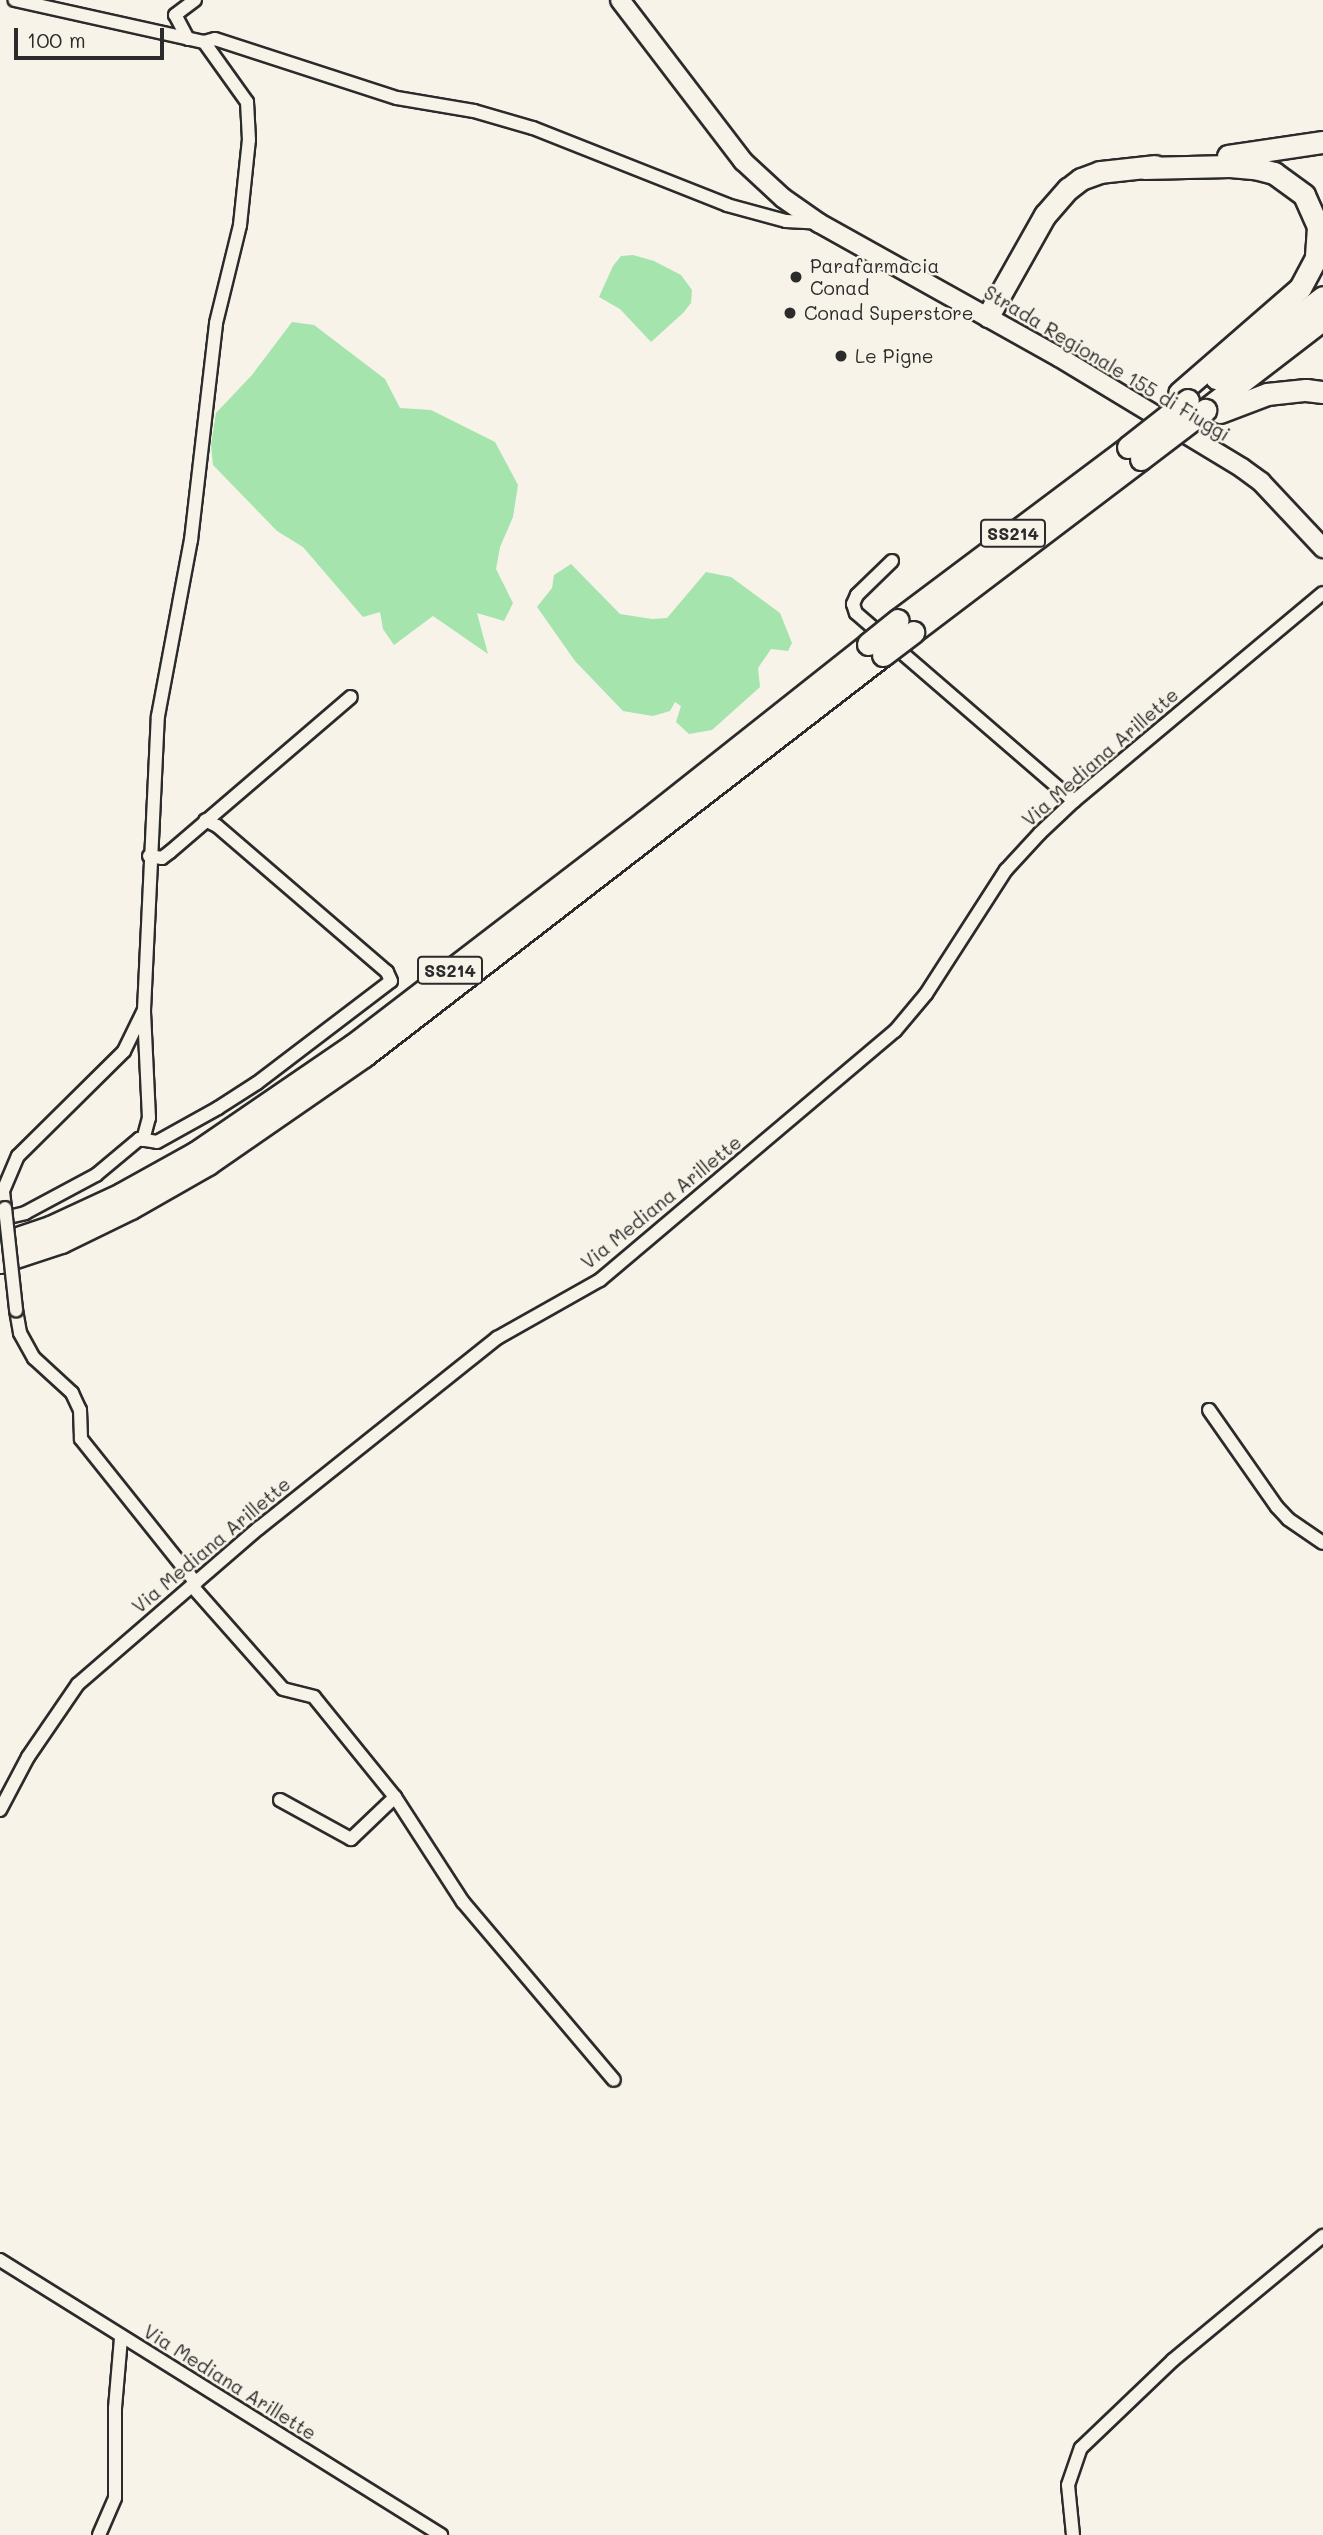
<!DOCTYPE html>
<html>
<head>
<meta charset="utf-8">
<style>
	body { margin:0 }
	#map { position:relative; width:1323px; height:2535px; overflow:hidden; background:#f7f3e8; font-family:Mali,sans-serif }
	div>[style] { position:absolute }
	[style*='--x'] { left:calc(var(--x)*1px); top:calc(var(--y)*1px); width:calc(var(--w)*1px); rotate:calc(var(--a)*1deg) }
	.green>* { inset:0; background:#a5e4ad }
	.roads { filter:drop-shadow(2px 0 #2b2b2b) drop-shadow(-2px 0 #2b2b2b) drop-shadow(0 2px #2b2b2b) drop-shadow(0 -2px #2b2b2b) }
	.street>* { height:12px; margin:-6px; padding:0 6px; transform-origin:6px; border-radius:6px; background:#f7f3e8 }
	.primary>* { height:18px; margin:-9px; padding:0 9px; transform-origin:9px; border-radius:9px; background:#f7f3e8 }
	.highway>* { height:21px; margin:-10.5px; padding:0 10.5px; transform-origin:10.5px; border-radius:10.5px; background:#f7f3e8 }
	.bridges { filter:drop-shadow(2px 0 #2b2b2b) drop-shadow(-2px 0 #2b2b2b) drop-shadow(0 2px #2b2b2b) drop-shadow(0 -2px #2b2b2b) }
	.street-bridge>* { height:12px; margin:-6px; padding:0 6px; transform-origin:6px; border-radius:6px; background:#f7f3e8 }
	.highway-bridge>* { height:21px; margin:-10.5px; padding:0 10.5px; transform-origin:10.5px; border-radius:10.5px; background:#f7f3e8 }
	.dots>* { width:19px; height:19px; translate:-50% -50%; box-sizing:border-box; border:4px solid #f7f3e8; border-radius:50% }
	span { translate:-50% -50%; white-space:nowrap; text-align:center; line-height:1.15; -webkit-text-stroke:5px #f7f3e8; paint-order:stroke }
	.shield-label span { padding:2px 5px; background:#f7f3e8; border:2px solid; border-radius:5px; -webkit-text-stroke-width:0 }
	.shield-label { font-size:18px; color:#2b2b2b; font-weight:700 }
	.poi-label { font-size:19px; color:#2b2b2b }
	.left { translate:0 -50%; text-align:left }
	.street-label { font-size:19px; color:#2b2b2b }
	.scale { position:absolute; left:14px; top:28px; width:150px; height:32px; box-sizing:border-box; border:4px solid #2b2b2b; border-top:0; padding-left:9px; font-size:21px; line-height:24px; white-space:nowrap; color:#2b2b2b; -webkit-text-stroke:5px #f7f3e8; paint-order:stroke }
</style>
</head>
<body>
<div id="map">
	<div class="green">
		<i style="clip-path:polygon(633px 255px,654px 261px,681px 275px,692px 290px,691px 303px,683px 313px,651px 342px,620px 309px,599px 297px,613px 266px,621px 256px)"></i>
		<i style="clip-path:polygon(292px 322px,314px 325px,385px 379px,400px 408px,431px 410px,495px 442px,518px 485px,513px 517px,500px 547px,496px 569px,513px 603px,504px 621px,477px 613px,488px 654px,433px 616px,394px 645px,383px 629px,380px 612px,363px 617px,303px 547px,277px 531px,213px 465px,211px 445px,216px 413px,252px 375px)"></i>
		<i style="clip-path:polygon(571px 564px,620px 614px,652px 619px,667px 618px,706px 572px,731px 577px,780px 613px,792px 643px,788px 651px,771px 649px,758px 668px,760px 687px,712px 730px,689px 734px,676px 722px,681px 706px,675px 702px,670px 711px,653px 716px,623px 711px,575px 661px,537px 607px,552px 588px,554px 575px)"></i>
	</div>
	<div class="roads">
		<div class="street">
			<i style="--x:188;--y:39;--w:27;--a:-118"></i>
			<i style="--x:175;--y:15;--w:25;--a:-37"></i>
			<i style="--x:204;--y:42;--w:11;--a:-15"></i>
			<i style="--x:215;--y:39;--w:191;--a:18"></i>
			<i style="--x:397;--y:98;--w:78;--a:9.6"></i>
			<i style="--x:474;--y:111;--w:61;--a:16.1"></i>
			<i style="--x:533;--y:128;--w:209;--a:21.6"></i>
			<i style="--x:727;--y:205;--w:61;--a:15.2"></i>
			<i style="--x:786;--y:221;--w:33;--a:3"></i>
			<i style="--x:892;--y:561;--w:49;--a:135.8"></i>
			<i style="--x:857;--y:595;--w:10;--a:114"></i>
			<i style="--x:853;--y:604;--w:9;--a:72"></i>
			<i style="--x:856;--y:613;--w:288;--a:40.8"></i>
			<i style="--x:149;--y:856;--w:13;--a:9"></i>
			<i style="--x:162;--y:858;--w:10;--a:-37"></i>
			<i style="--x:170;--y:852;--w:238;--a:-40.6"></i>
			<i style="--x:143;--y:1140;--w:23;--a:-75"></i>
			<i style="--x:149;--y:1118;--w:107;--a:-92.7"></i>
			<i style="--x:5;--y:1208;--w:17;--a:-97"></i>
			<i style="--x:3;--y:1191;--w:38;--a:-67"></i>
			<i style="--x:18;--y:1156;--w:149;--a:-44.7"></i>
			<i style="--x:124;--y:1051;--w:46;--a:-64"></i>
			<i style="--x:144;--y:1010;--w:294;--a:-87.3"></i>
			<i style="--x:158;--y:716;--w:179;--a:-79.4"></i>
			<i style="--x:191;--y:540;--w:218;--a:-83.4"></i>
			<i style="--x:216;--y:323;--w:101;--a:-76.2"></i>
			<i style="--x:240;--y:225;--w:85;--a:-84"></i>
			<i style="--x:249;--y:140;--w:38;--a:-93"></i>
			<i style="--x:247;--y:102;--w:74;--a:-125.6"></i>
			<i style="--x:204;--y:42;--w:194;--a:-167.5"></i>
			<i style="--x:0;--y:1219;--w:26;--a:-13"></i>
			<i style="--x:25;--y:1213;--w:81;--a:-28.2"></i>
			<i style="--x:96;--y:1175;--w:56;--a:-39.9"></i>
			<i style="--x:139;--y:1139;--w:18;--a:9"></i>
			<i style="--x:157;--y:1142;--w:70;--a:-29.1"></i>
			<i style="--x:218;--y:1108;--w:46;--a:-32.7"></i>
			<i style="--x:257;--y:1083;--w:168;--a:-37.3"></i>
			<i style="--x:391;--y:981;--w:10;--a:-114"></i>
			<i style="--x:387;--y:972;--w:224;--a:-139.3"></i>
			<i style="--x:217;--y:826;--w:13;--a:-153"></i>
			<i style="--x:16;--y:1310;--w:23;--a:80"></i>
			<i style="--x:20;--y:1333;--w:29;--a:61"></i>
			<i style="--x:34;--y:1358;--w:52;--a:42.6"></i>
			<i style="--x:72;--y:1393;--w:19;--a:65"></i>
			<i style="--x:80;--y:1410;--w:29;--a:88"></i>
			<i style="--x:81;--y:1439;--w:184;--a:51.4"></i>
			<i style="--x:1209;--y:1410;--w:118;--a:55"></i>
			<i style="--x:1277;--y:1507;--w:16;--a:47"></i>
			<i style="--x:1288;--y:1519;--w:42;--a:34.4"></i>
			<i style="--x:192;--y:1586;--w:137;--a:48.5"></i>
			<i style="--x:283;--y:1689;--w:32;--a:14"></i>
			<i style="--x:314;--y:1697;--w:129;--a:51"></i>
			<i style="--x:395;--y:1797;--w:61;--a:136.3"></i>
			<i style="--x:351;--y:1839;--w:81;--a:-151.2"></i>
			<i style="--x:395;--y:1797;--w:125;--a:57.1"></i>
			<i style="--x:463;--y:1902;--w:233;--a:49.7"></i>
			<i style="--x:0;--y:1810;--w:60;--a:-62.2"></i>
			<i style="--x:28;--y:1757;--w:88;--a:-55.6"></i>
			<i style="--x:78;--y:1684;--w:239;--a:-40.8"></i>
			<i style="--x:259;--y:1528;--w:305;--a:-38.6"></i>
			<i style="--x:497;--y:1338;--w:118;--a:-29.4"></i>
			<i style="--x:600;--y:1280;--w:386;--a:-40.2"></i>
			<i style="--x:895;--y:1031;--w:48;--a:-50"></i>
			<i style="--x:926;--y:994;--w:148;--a:-57.2"></i>
			<i style="--x:1006;--y:870;--w:50;--a:-47.4"></i>
			<i style="--x:1040;--y:833;--w:47;--a:-43.3"></i>
			<i style="--x:1074;--y:801;--w:324;--a:-39.9"></i>
			<i style="--x:0;--y:2260;--w:520;--a:31.95"></i>
			<i style="--x:99;--y:2535;--w:40;--a:-66.6"></i>
			<i style="--x:115;--y:2498;--w:90;--a:-90"></i>
			<i style="--x:115;--y:2408;--w:70;--a:-85.1"></i>
			<i style="--x:1073;--y:2535;--w:50;--a:-95.7"></i>
			<i style="--x:1068;--y:2485;--w:39;--a:-71"></i>
			<i style="--x:1081;--y:2448;--w:127;--a:-43.7"></i>
			<i style="--x:1173;--y:2360;--w:195;--a:-39.6"></i>
		</div>
		<div class="primary">
			<i style="--x:620;--y:0;--w:203;--a:52.6"></i>
			<i style="--x:743;--y:161;--w:54;--a:42.8"></i>
			<i style="--x:783;--y:198;--w:44;--a:34.8"></i>
			<i style="--x:819;--y:223;--w:275;--a:29.2"></i>
			<i style="--x:1059;--y:357;--w:214;--a:31.2"></i>
			<i style="--x:1242;--y:468;--w:24;--a:36"></i>
			<i style="--x:1261;--y:482;--w:91;--a:46.8"></i>
		</div>
		<div class="highway">
			<i style="--x:1228;--y:156;--w:96;--a:-8.4"></i>
			<i style="--x:1144;--y:168;--w:86;--a:-1.3"></i>
			<i style="--x:1230;--y:166;--w:25;--a:5"></i>
			<i style="--x:1255;--y:168;--w:20;--a:15"></i>
			<i style="--x:1274;--y:173;--w:37;--a:36"></i>
			<i style="--x:1304;--y:195;--w:35;--a:66"></i>
			<i style="--x:1318;--y:227;--w:31;--a:94"></i>
			<i style="--x:1316;--y:258;--w:34;--a:118"></i>
			<i style="--x:1300;--y:288;--w:160;--a:139"></i>
			<i style="--x:988;--y:316;--w:116;--a:-60.6"></i>
			<i style="--x:1045;--y:215;--w:35;--a:-49"></i>
			<i style="--x:1068;--y:189;--w:16;--a:-38"></i>
			<i style="--x:1081;--y:179;--w:20;--a:-20"></i>
			<i style="--x:1100;--y:172;--w:55;--a:-6.2"></i>
			<i style="--x:1216;--y:378;--w:134;--a:-37.1"></i>
			<i style="--x:1205;--y:410;--w:149;--a:-37.6"></i>
			<i style="--x:1220;--y:412;--w:50;--a:-21"></i>
			<i style="--x:1267;--y:394;--w:39;--a:-6"></i>
			<i style="--x:1306;--y:390;--w:17;--a:7"></i>
			<i style="--x:898;--y:620;--w:288;--a:-36.9"></i>
			<i style="--x:913;--y:632;--w:286;--a:-37.2"></i>
			<i style="--x:0;--y:1244;--w:53;--a:-18.8"></i>
			<i style="--x:50;--y:1227;--w:78;--a:-24.9"></i>
			<i style="--x:121;--y:1194;--w:85;--a:-29"></i>
			<i style="--x:195;--y:1153;--w:191;--a:-34.4"></i>
			<i style="--x:353;--y:1045;--w:368;--a:-37.5"></i>
			<i style="--x:645;--y:821;--w:285;--a:-38.4"></i>
			<i style="--x:0;--y:1262;--w:64;--a:-18.2"></i>
			<i style="--x:61;--y:1242;--w:78;--a:-25.9"></i>
			<i style="--x:131;--y:1208;--w:89;--a:-29.7"></i>
			<i style="--x:208;--y:1164;--w:190;--a:-34.7"></i>
			<i style="--x:364;--y:1056;--w:656;--a:-37.69"></i>
		</div>
	</div>
	<div class="bridges">
		<div class="street-bridge">
			<i style="--x:5;--y:1208;--w:103;--a:83.8"></i>
		</div>
		<div class="highway-bridge">
			<i style="--x:1128;--y:447;--w:76;--a:-38.1"></i>
			<i style="--x:1141;--y:459;--w:81;--a:-37.4"></i>
			<i style="--x:868;--y:644;--w:38;--a:-39"></i>
			<i style="--x:883;--y:655;--w:38;--a:-37"></i>
		</div>
	</div>
	<div class="dots">
		<i style="left:796px;top:277px;background:#2b2b2b"></i>
		<i style="left:790px;top:313px;background:#2b2b2b"></i>
		<i style="left:841px;top:356px;background:#2b2b2b"></i>
	</div>
	<div class="shield-label">
		<span style="left:1013px;top:533px">SS214</span>
		<span style="left:450px;top:970px">SS214</span>
	</div>
	<div class="poi-label">
		<span class="left" style="left:810px;top:277px">Parafarmacia<br>Conad</span>
		<span class="left" style="left:804px;top:313px">Conad Superstore</span>
		<span class="left" style="left:855px;top:356px">Le Pigne</span>
	</div>
	<div class="street-label">
		<span style="left:1107px;top:363px;rotate:31deg">Strada Regionale 155 di Fiuggi</span>
		<span style="left:1100px;top:757px;rotate:-41deg">Via Mediana Arillette</span>
		<span style="left:661px;top:1202px;rotate:-39deg">Via Mediana Arillette</span>
		<span style="left:211px;top:1545px;rotate:-40deg">Via Mediana Arillette</span>
		<span style="left:230px;top:2382px;rotate:32deg">Via Mediana Arillette</span>
	</div>
	<div class="scale">100 m</div>
</div>
</body>
</html>
